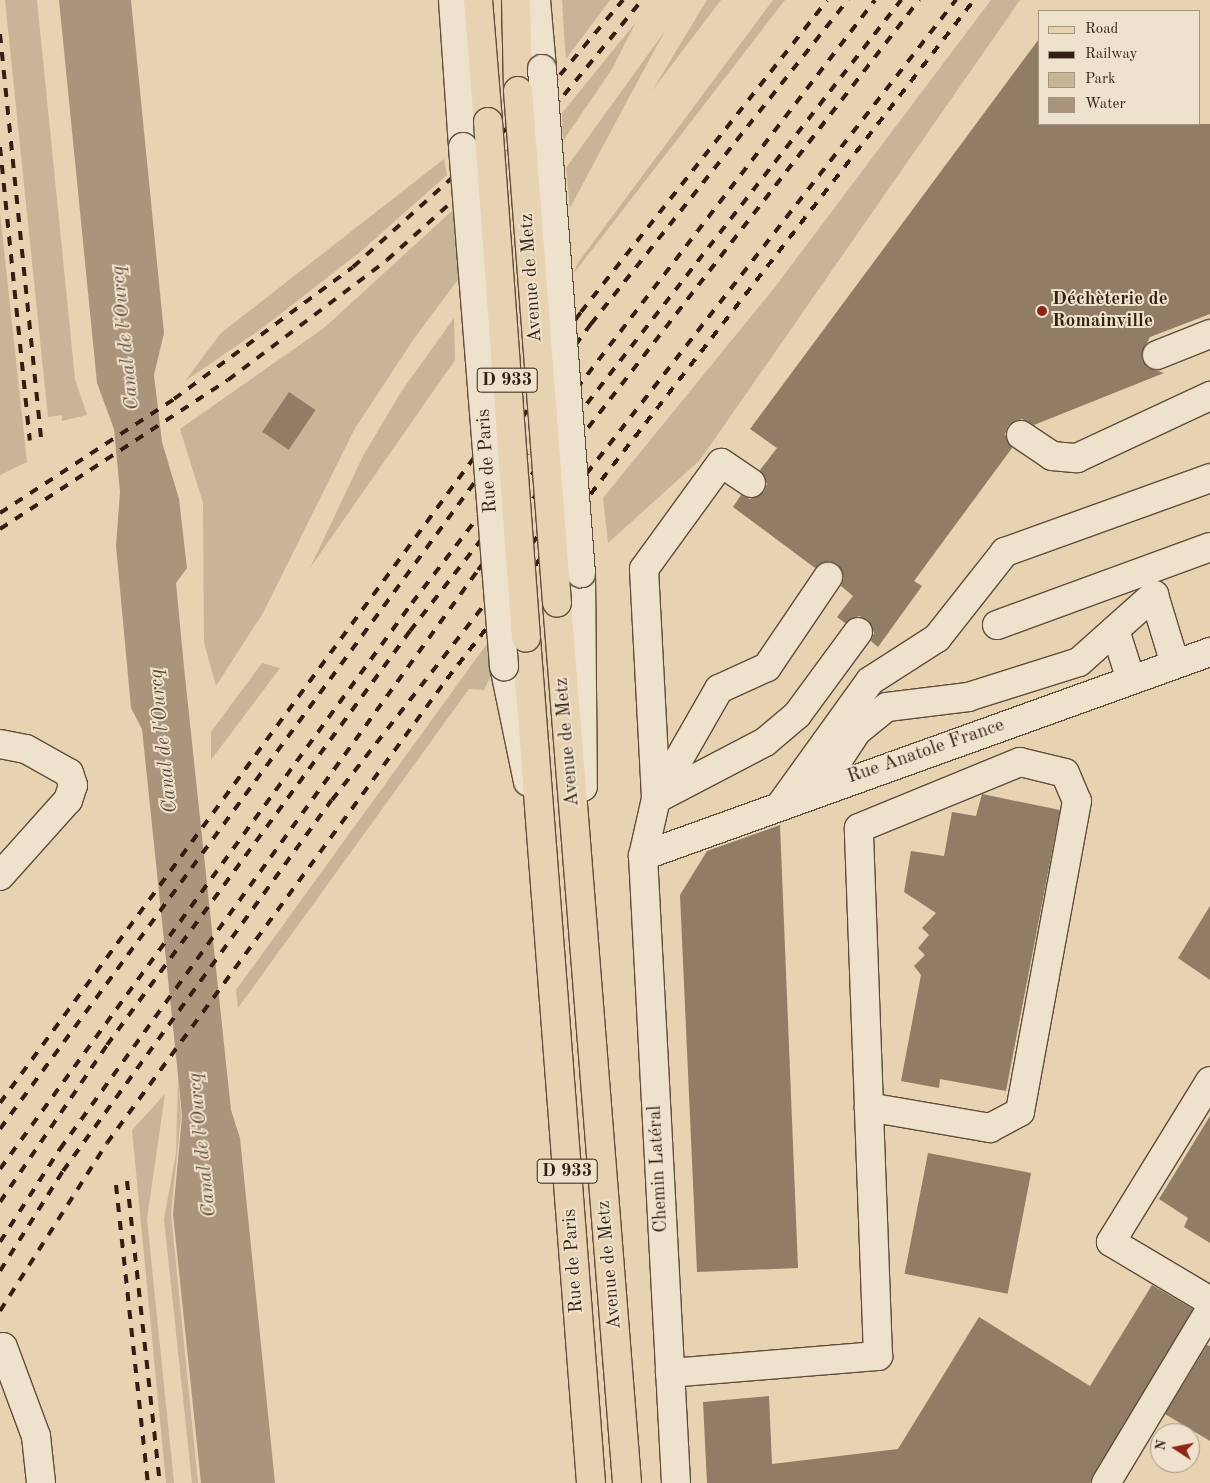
<!DOCTYPE html>
<html>
<head>
<meta charset="utf-8">
<style>
	body { margin:0 }
	#map { position:relative; width:1210px; height:1483px; overflow:hidden; background:#e7d2b2; font-family:"Old Standard TT",serif }
	div>[style] { position:absolute }
	[style*='--x'] { left:calc(var(--x)*1px); top:calc(var(--y)*1px); width:calc(var(--w)*1px); rotate:calc(var(--a)*1deg) }
	.green>* { inset:0; background:#c8b497 }
	.water>* { inset:0; background:#aa957c }
	.building>* { inset:0; background:#917c65; transform-origin:0 0 }
	.roads { filter:drop-shadow(1px 0 #604c3a) drop-shadow(-1px 0 #604c3a) drop-shadow(0 1px #604c3a) drop-shadow(0 -1px #604c3a) }
	.minor>* { height:28px; margin:-14px; padding:0 14px; transform-origin:14px; border-radius:14px; background:#efe2cd }
	.major>* { height:28px; margin:-14px; padding:0 14px; transform-origin:14px; border-radius:14px; background:#e7d2b2 }
	.rail>* { height:4px; margin-top:-2px; transform-origin:0; background:repeating-linear-gradient(90deg,#331f12 0 9px,transparent 0 18px) }
	.bridges { filter:drop-shadow(1px 0 #604c3a) drop-shadow(-1px 0 #604c3a) drop-shadow(0 1px #604c3a) drop-shadow(0 -1px #604c3a) }
	.minor-bridge>* { height:28px; margin:-14px; padding:0 14px; transform-origin:14px; border-radius:14px; background:#efe2cd }
	.major-bridge>* { height:28px; margin:-14px; padding:0 14px; transform-origin:14px; border-radius:14px; background:#e7d2b2 }
	.dots>* { width:14px; height:14px; translate:-50% -50%; box-sizing:border-box; border:2px solid #efe2cd; border-radius:50% }
	span { translate:-50% -50%; white-space:nowrap; text-align:center; line-height:1.15; -webkit-text-stroke:4px #efe2cd; paint-order:stroke }
	.shield-label span { padding:1px 4px; background:#efe2cd; border:1px solid; border-radius:4px; -webkit-text-stroke-width:0 }
	.shield-label { font-size:18px; color:#331f12; font-weight:700 }
	.street-label { font-size:19px; color:#331f12 }
	.poi-label { font-size:19px; color:#331f12; font-weight:700 }
	.left { translate:0 -50%; text-align:left }
	.water-label { font-size:20px; color:#5d4837; font-style:italic }
	.legend { position:absolute; left:1038px; top:10px; width:162px; height:115px; box-sizing:border-box; background:#efe2cd; border:1px solid #a49482; margin:0; padding:6px 9px; list-style:none; font-size:15px; color:#331f12 }
	.legend li { display:flex; align-items:center; gap:10px; height:25px }
	.legend b { width:25px; border:1px solid #a49482 }
	.north { position:absolute; left:1150px; top:1423px; width:50px; height:50px; box-sizing:border-box; background:#efe2cd; border:1px solid #a49482; border-radius:50%; rotate:281deg; font-size:14px; font-weight:700; line-height:20px; text-align:center; color:#331f12 }
	.north::after { content:''; display:block; margin:auto; width:18px; height:22px; background:#8f2418; clip-path:polygon(50% 0,100% 100%,50% 72%,0 100%) }
</style>
</head>
<body>
<div id="map">
	<div class="green">
		<i style="clip-path:polygon(5px 0,37px 0,75px 379px,87px 415px,62px 421px,62px 415px,48px 417px)"></i>
		<i style="clip-path:polygon(562px 0,610px 0,566px 59px,564px 33px)"></i>
		<i style="clip-path:polygon(707px 0,721px 0,652px 91px)"></i>
		<i style="clip-path:polygon(773px 0,785px 0,574px 273px,577px 264px)"></i>
		<i style="clip-path:polygon(991px 0,1020px 0,700px 460px,608px 543px,603px 498px,775px 287px)"></i>
		<i style="clip-path:polygon(636px 22px,612px 69px,563px 141px,562px 113px)"></i>
		<i style="clip-path:polygon(665px 31px,627px 101px,570px 208px,566px 168px)"></i>
		<i style="clip-path:polygon(444px 159px,447px 175px,360px 252px,261px 329px,185px 381px,221px 333px)"></i>
		<i style="clip-path:polygon(453px 210px,459px 278px,413px 340px,354px 430px,263px 613px,216px 686px,204px 643px,203px 503px,180px 429px,324px 328px)"></i>
		<i style="clip-path:polygon(0 213px,27px 462px,0 475px)"></i>
		<i style="clip-path:polygon(454px 318px,455px 360px,310px 568px,363px 456px,401px 392px)"></i>
		<i style="clip-path:polygon(486px 645px,492px 674px,484px 690px,469px 689px,238px 1008px,236px 990px)"></i>
		<i style="clip-path:polygon(262px 663px,280px 668px,211px 760px,211px 732px)"></i>
		<i style="clip-path:polygon(178px 1077px,181px 1116px,171px 1214px,198px 1483px,192px 1483px,164px 1219px,176px 1153px)"></i>
		<i style="clip-path:polygon(165px 1094px,147px 1219px,174px 1483px,166px 1483px,132px 1130px)"></i>
	</div>
	<div class="water">
		<i style="clip-path:polygon(59px 0,131px 0,164px 333px,154px 375px,162px 442px,179px 499px,187px 568px,176px 583px,184px 667px,231px 1110px,240px 1138px,275px 1483px,201px 1483px,173px 1214px,182px 1116px,178px 1075px,142px 729px,131px 708px,116px 546px,120px 492px,114px 429px,97px 383px)"></i>
	</div>
	<div class="building">
		<i style="clip-path:polygon(1039px 39px,1039px 124px,1210px 124px,1210px 314px,1150px 337px,1142px 352px,1142px 360px,1148px 368px,1164px 373px,1034px 425px,1022px 419px,1008px 426px,1005px 434px,1012px 448px,914px 581px,922px 586px,878px 647px,871px 641px,874px 633px,868px 620px,859px 616px,845px 623px,837px 617px,853px 596px,841px 586px,844px 578px,837px 564px,829px 561px,815px 568px,733px 507px,741px 495px,750px 499px,764px 492px,767px 484px,760px 470px,777px 448px,750px 429px)"></i>
		<i style="left:289px;top:392px;width:32px;height:48px;rotate:34deg"></i>
		<i style="clip-path:polygon(982px 794px,1060px 810px,1006px 1091px,940px 1079px,939px 1088px,901px 1081px,921px 975px,914px 966px,925px 955px,918px 948px,929px 935px,922px 928px,936px 913px,904px 892px,911px 851px,944px 856px,952px 812px,976px 816px)"></i>
		<i style="clip-path:polygon(780px 825px,798px 1268px,697px 1272px,680px 895px,707px 851px)"></i>
		<i style="clip-path:polygon(1210px 906px,1210px 980px,1178px 958px)"></i>
		<i style="clip-path:polygon(1210px 1116px,1210px 1243px,1184px 1227px,1188px 1218px,1159px 1199px)"></i>
		<i style="left:928px;top:1153px;width:105px;height:123px;rotate:11deg"></i>
		<i style="clip-path:polygon(1152px 1285px,1193px 1309px,1090px 1483px,707px 1483px,703px 1402px,769px 1396px,772px 1464px,898px 1449px,979px 1317px,1090px 1386px)"></i>
		<i style="clip-path:polygon(1207px 1345px,1210px 1346px,1210px 1441px,1165px 1414px)"></i>
	</div>
	<div class="roads">
		<div class="minor">
			<i style="--x:453;--y:0;--w:147;--a:86.1"></i>
			<i style="--x:536;--y:0;--w:69;--a:85"></i>
			<i style="--x:1157;--y:355;--w:57;--a:-21.6"></i>
			<i style="--x:1021;--y:435;--w:37;--a:34"></i>
			<i style="--x:1052;--y:456;--w:25;--a:5"></i>
			<i style="--x:1077;--y:458;--w:147;--a:-25"></i>
			<i style="--x:751;--y:483;--w:36;--a:-146"></i>
			<i style="--x:721;--y:463;--w:131;--a:126"></i>
			<i style="--x:644;--y:569;--w:230;--a:87"></i>
			<i style="--x:656;--y:799;--w:123;--a:-27.6"></i>
			<i style="--x:765;--y:742;--w:42;--a:-40.2"></i>
			<i style="--x:797;--y:715;--w:103;--a:-53.7"></i>
			<i style="--x:581;--y:573;--w:214;--a:89.5"></i>
			<i style="--x:997;--y:625;--w:227;--a:-20.1"></i>
			<i style="--x:1115;--y:630;--w:52;--a:72.3"></i>
			<i style="--x:504;--y:666;--w:118;--a:78.3"></i>
			<i style="--x:0;--y:744;--w:26;--a:11"></i>
			<i style="--x:26;--y:749;--w:49;--a:29.2"></i>
			<i style="--x:69;--y:773;--w:13;--a:72"></i>
			<i style="--x:73;--y:785;--w:16;--a:108"></i>
			<i style="--x:68;--y:800;--w:102;--a:131.8"></i>
			<i style="--x:819;--y:789;--w:69;--a:-56.8"></i>
			<i style="--x:857;--y:731;--w:38;--a:-39"></i>
			<i style="--x:887;--y:707;--w:82;--a:-7"></i>
			<i style="--x:968;--y:697;--w:116;--a:-17.5"></i>
			<i style="--x:1079;--y:662;--w:101;--a:-41.8"></i>
			<i style="--x:1154;--y:595;--w:72;--a:73.1"></i>
			<i style="--x:782;--y:803;--w:150;--a:-54.2"></i>
			<i style="--x:870;--y:681;--w:80;--a:-32.7"></i>
			<i style="--x:937;--y:638;--w:110;--a:-51.7"></i>
			<i style="--x:1005;--y:552;--w:218;--a:-19.8"></i>
			<i style="--x:643;--y:856;--w:603;--a:-19.79"></i>
			<i style="--x:1210;--y:1081;--w:189;--a:121.6"></i>
			<i style="--x:1111;--y:1242;--w:115;--a:30.8"></i>
			<i style="--x:3;--y:1347;--w:95;--a:69.7"></i>
			<i style="--x:36;--y:1436;--w:47;--a:83.9"></i>
			<i style="--x:670;--y:1373;--w:209;--a:-4.7"></i>
			<i style="--x:878;--y:1356;--w:249;--a:-92.1"></i>
			<i style="--x:869;--y:1107;--w:279;--a:-92.1"></i>
			<i style="--x:859;--y:828;--w:174;--a:-22.3"></i>
			<i style="--x:1020;--y:762;--w:46;--a:13.7"></i>
			<i style="--x:1065;--y:773;--w:30;--a:67"></i>
			<i style="--x:1077;--y:801;--w:316;--a:100.4"></i>
			<i style="--x:1020;--y:1112;--w:34;--a:152"></i>
			<i style="--x:990;--y:1128;--w:123;--a:-170.2"></i>
			<i style="--x:676;--y:1483;--w:628;--a:-93.01"></i>
			<i style="--x:643;--y:856;--w:58;--a:-77.2"></i>
			<i style="--x:656;--y:799;--w:127;--a:-60.2"></i>
			<i style="--x:719;--y:689;--w:53;--a:-24.6"></i>
			<i style="--x:767;--y:667;--w:109;--a:-55.9"></i>
			<i style="--x:1106;--y:1483;--w:202;--a:-59"></i>
		</div>
		<div class="major">
			<i style="--x:478;--y:0;--w:122;--a:85.3"></i>
			<i style="--x:516;--y:0;--w:91;--a:88.7"></i>
			<i style="--x:557;--y:603;--w:883;--a:85.45"></i>
			<i style="--x:526;--y:638;--w:847;--a:85.6"></i>
		</div>
	</div>
	<div class="rail">
		<i style="--x:0;--y:34;--w:406;--a:84.2"></i>
		<i style="--x:0;--y:147;--w:295;--a:84.2"></i>
		<i style="--x:0;--y:513;--w:208;--a:-33.2"></i>
		<i style="--x:174;--y:399;--w:222;--a:-36.4"></i>
		<i style="--x:353;--y:267;--w:215;--a:-42"></i>
		<i style="--x:513;--y:123;--w:67;--a:-45.6"></i>
		<i style="--x:560;--y:75;--w:98;--a:-50"></i>
		<i style="--x:0;--y:529;--w:272;--a:-33.2"></i>
		<i style="--x:228;--y:380;--w:199;--a:-37"></i>
		<i style="--x:387;--y:260;--w:172;--a:-41.9"></i>
		<i style="--x:515;--y:145;--w:70;--a:-45.6"></i>
		<i style="--x:564;--y:95;--w:123;--a:-50.6"></i>
		<i style="--x:0;--y:1103;--w:981;--a:-53.7"></i>
		<i style="--x:581;--y:312;--w:397;--a:-51.7"></i>
		<i style="--x:0;--y:1129;--w:999;--a:-53.72"></i>
		<i style="--x:591;--y:324;--w:414;--a:-51.6"></i>
		<i style="--x:0;--y:1169;--w:700;--a:-53.95"></i>
		<i style="--x:412;--y:603;--w:760;--a:-52.48"></i>
		<i style="--x:127;--y:1181;--w:304;--a:83.8"></i>
		<i style="--x:116;--y:1185;--w:300;--a:83.9"></i>
		<i style="--x:0;--y:1202;--w:190;--a:-55.7"></i>
		<i style="--x:107;--y:1045;--w:513;--a:-53.8"></i>
		<i style="--x:410;--y:631;--w:800;--a:-52.11"></i>
		<i style="--x:0;--y:1242;--w:111;--a:-57.2"></i>
		<i style="--x:60;--y:1149;--w:714;--a:-54.17"></i>
		<i style="--x:478;--y:570;--w:721;--a:-52.27"></i>
		<i style="--x:0;--y:1271;--w:118;--a:-57.8"></i>
		<i style="--x:63;--y:1171;--w:458;--a:-54.1"></i>
		<i style="--x:332;--y:800;--w:1015;--a:-52.05"></i>
		<i style="--x:0;--y:1311;--w:199;--a:-57.5"></i>
		<i style="--x:107;--y:1143;--w:575;--a:-53.77"></i>
		<i style="--x:447;--y:679;--w:860;--a:-52.18"></i>
	</div>
	<div class="bridges">
		<div class="minor-bridge">
			<i style="--x:542;--y:69;--w:506;--a:85.58"></i>
			<i style="--x:463;--y:147;--w:521;--a:85.48"></i>
		</div>
		<div class="major-bridge">
			<i style="--x:518;--y:91;--w:513;--a:85.64"></i>
			<i style="--x:488;--y:122;--w:517;--a:85.79"></i>
		</div>
	</div>
	<div class="dots">
		<i style="left:1042px;top:311px;background:#8f2418"></i>
	</div>
	<div class="shield-label">
		<span style="left:507px;top:380px">D 933</span>
		<span style="left:567px;top:1171px">D 933</span>
	</div>
	<div class="street-label">
		<span style="left:532px;top:278px;rotate:-94deg">Avenue de Metz</span>
		<span style="left:488px;top:461px;rotate:-94deg">Rue de Paris</span>
		<span style="left:568px;top:742px;rotate:-95deg">Avenue de Metz</span>
		<span style="left:926px;top:752px;rotate:-19deg">Rue Anatole France</span>
		<span style="left:659px;top:1169px;rotate:-93deg">Chemin Latéral</span>
		<span style="left:574px;top:1261px;rotate:-94deg">Rue de Paris</span>
		<span style="left:610px;top:1265px;rotate:-95deg">Avenue de Metz</span>
	</div>
	<div class="poi-label">
		<span class="left" style="left:1052px;top:311px">Déchèterie de<br>Romainville</span>
	</div>
	<div class="water-label">
		<span style="left:126px;top:338px;rotate:-96deg">Canal de l'Ourcq</span>
		<span style="left:164px;top:741px;rotate:-96deg">Canal de l'Ourcq</span>
		<span style="left:203px;top:1145px;rotate:-96deg">Canal de l'Ourcq</span>
	</div>
	<ul class="legend">
	<li><b style="height:6px;background:#e7d2b2"></b>Road</li>
	<li><b style="height:6px;background:#331f12"></b>Railway</li>
	<li><b style="height:14px;background:#c8b497"></b>Park</li>
	<li><b style="height:14px;background:#aa957c"></b>Water</li>
	</ul>
	<div class="north">N</div>
</div>
</body>
</html>
